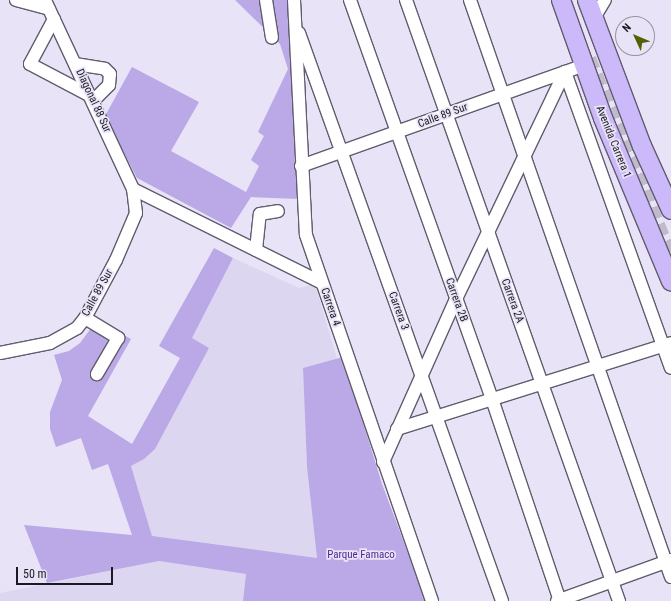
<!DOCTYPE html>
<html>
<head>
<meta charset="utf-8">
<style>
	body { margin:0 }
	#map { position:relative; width:671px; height:601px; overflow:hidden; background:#e8e3f7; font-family:"Roboto Condensed",sans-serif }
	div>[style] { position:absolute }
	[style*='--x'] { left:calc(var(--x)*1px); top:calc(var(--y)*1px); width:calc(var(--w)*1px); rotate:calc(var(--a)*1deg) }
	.built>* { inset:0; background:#ddd6f1 }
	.green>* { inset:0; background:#baa8e7 }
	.minor-tunnel>* { height:12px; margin-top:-6px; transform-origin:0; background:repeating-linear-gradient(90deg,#bfbbcc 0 12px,transparent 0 18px) }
	.roads { filter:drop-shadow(1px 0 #615c6d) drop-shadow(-1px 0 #615c6d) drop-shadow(0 1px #615c6d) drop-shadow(0 -1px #615c6d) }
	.minor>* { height:12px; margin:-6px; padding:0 6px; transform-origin:6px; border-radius:6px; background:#fff }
	.highway>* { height:18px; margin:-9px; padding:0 9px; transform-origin:9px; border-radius:9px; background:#ccb9fa }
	span { translate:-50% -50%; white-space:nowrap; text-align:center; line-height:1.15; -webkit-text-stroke:3.5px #e8e3f7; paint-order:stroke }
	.street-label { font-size:11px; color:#1b1a21 }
	.park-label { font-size:11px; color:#52288e }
	.north { position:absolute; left:615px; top:16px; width:40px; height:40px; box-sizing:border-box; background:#e8e3f7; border:1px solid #9693a1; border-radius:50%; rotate:314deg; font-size:11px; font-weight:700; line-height:16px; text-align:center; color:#1b1a21 }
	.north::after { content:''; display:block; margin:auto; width:14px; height:18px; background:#556000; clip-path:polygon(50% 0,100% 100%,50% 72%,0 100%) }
	.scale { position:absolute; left:16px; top:567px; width:97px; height:18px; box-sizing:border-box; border:2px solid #1b1a21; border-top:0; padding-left:5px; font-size:12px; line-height:14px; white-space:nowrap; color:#1b1a21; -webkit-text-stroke:3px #e8e3f7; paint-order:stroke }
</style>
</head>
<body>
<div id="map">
	<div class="built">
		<i style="clip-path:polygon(233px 258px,299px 288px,315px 284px,337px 359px,303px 369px,307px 467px,317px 558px,152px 537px,131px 466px,144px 459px,209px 348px,192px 338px)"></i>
		<i style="clip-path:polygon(159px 561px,246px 574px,243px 601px,0 601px,0 593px)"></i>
	</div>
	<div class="green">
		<i style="clip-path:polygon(235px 0,289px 0,299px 199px,251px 197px,231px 228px,137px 178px,105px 116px,132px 67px,199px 102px,171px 151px,246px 192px,259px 166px,251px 160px,264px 136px,258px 132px,288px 69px,280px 44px)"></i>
		<i style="clip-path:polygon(214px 248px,233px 258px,192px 338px,209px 348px,155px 449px,144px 459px,131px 466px,152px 536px,317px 558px,307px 467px,303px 368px,343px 357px,382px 484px,426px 601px,243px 601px,246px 574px,159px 561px,47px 583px,24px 525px,132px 535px,108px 464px,92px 470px,81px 438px,56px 447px,50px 429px,50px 412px,62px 380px,54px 355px,69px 351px,80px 343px,97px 320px,131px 339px,88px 416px,132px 444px,180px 358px,159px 346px)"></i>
	</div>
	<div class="minor-tunnel">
		<i style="--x:590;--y:58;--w:212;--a:67.5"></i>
	</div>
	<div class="roads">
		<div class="minor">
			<i style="--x:16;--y:0;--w:34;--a:15"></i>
			<i style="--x:266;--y:0;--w:38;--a:81"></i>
			<i style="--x:294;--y:0;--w:235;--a:87.1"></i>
			<i style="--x:306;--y:235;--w:387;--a:71"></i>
			<i style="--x:350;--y:0;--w:424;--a:70.4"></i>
			<i style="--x:492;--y:399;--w:213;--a:71.4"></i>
			<i style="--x:406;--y:0;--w:638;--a:70.49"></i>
			<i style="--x:470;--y:0;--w:611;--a:70.79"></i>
			<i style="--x:594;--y:18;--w:21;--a:-59"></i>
			<i style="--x:54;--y:19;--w:51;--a:118.1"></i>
			<i style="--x:30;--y:64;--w:69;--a:27.7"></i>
			<i style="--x:299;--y:33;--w:603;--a:70.33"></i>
			<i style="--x:75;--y:64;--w:30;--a:9"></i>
			<i style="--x:105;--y:69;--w:7;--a:45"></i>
			<i style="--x:110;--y:74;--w:11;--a:95"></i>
			<i style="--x:109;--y:85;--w:23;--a:135"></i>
			<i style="--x:565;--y:72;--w:314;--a:70.3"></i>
			<i style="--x:301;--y:166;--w:300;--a:-19.6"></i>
			<i style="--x:133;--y:189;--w:211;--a:26.4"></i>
			<i style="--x:256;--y:250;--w:36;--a:-84"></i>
			<i style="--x:260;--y:214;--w:18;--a:-9"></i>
			<i style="--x:85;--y:318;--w:39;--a:31"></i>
			<i style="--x:118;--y:338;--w:42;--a:120.3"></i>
			<i style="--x:0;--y:353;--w:51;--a:-11.3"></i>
			<i style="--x:50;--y:343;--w:31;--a:-29"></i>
			<i style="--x:77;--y:328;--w:13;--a:-51"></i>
			<i style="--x:85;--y:318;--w:66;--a:-61.9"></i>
			<i style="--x:116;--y:260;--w:51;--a:-66.9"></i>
			<i style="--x:136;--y:213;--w:24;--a:-97"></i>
			<i style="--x:133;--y:189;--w:208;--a:-115"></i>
			<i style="--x:397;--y:429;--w:287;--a:-17.4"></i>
			<i style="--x:383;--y:462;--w:179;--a:-65.9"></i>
			<i style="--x:456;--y:299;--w:252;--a:-64.4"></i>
			<i style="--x:557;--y:601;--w:121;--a:-19.8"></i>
		</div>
		<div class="highway">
			<i style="--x:561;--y:0;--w:125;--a:70.4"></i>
			<i style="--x:603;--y:118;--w:177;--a:67.4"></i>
			<i style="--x:587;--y:0;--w:156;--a:69.4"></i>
			<i style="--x:642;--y:146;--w:70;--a:65.6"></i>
		</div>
	</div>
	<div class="street-label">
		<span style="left:93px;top:101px;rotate:65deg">Diagonal 88 Sur</span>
		<span style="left:443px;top:116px;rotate:-20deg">Calle 89 Sur</span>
		<span style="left:613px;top:142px;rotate:68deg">Avenida Carrera 1</span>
		<span style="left:98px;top:293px;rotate:-61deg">Calle 89 Sur</span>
		<span style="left:456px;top:300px;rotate:70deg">Carrera 2B</span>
		<span style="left:512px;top:301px;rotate:70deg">Carrera 2A</span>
		<span style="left:330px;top:307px;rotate:71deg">Carrera 4</span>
		<span style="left:398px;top:311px;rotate:70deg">Carrera 3</span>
	</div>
	<div class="park-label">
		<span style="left:361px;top:555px">Parque Famaco</span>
	</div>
	<div class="north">N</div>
	<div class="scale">50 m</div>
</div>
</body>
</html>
